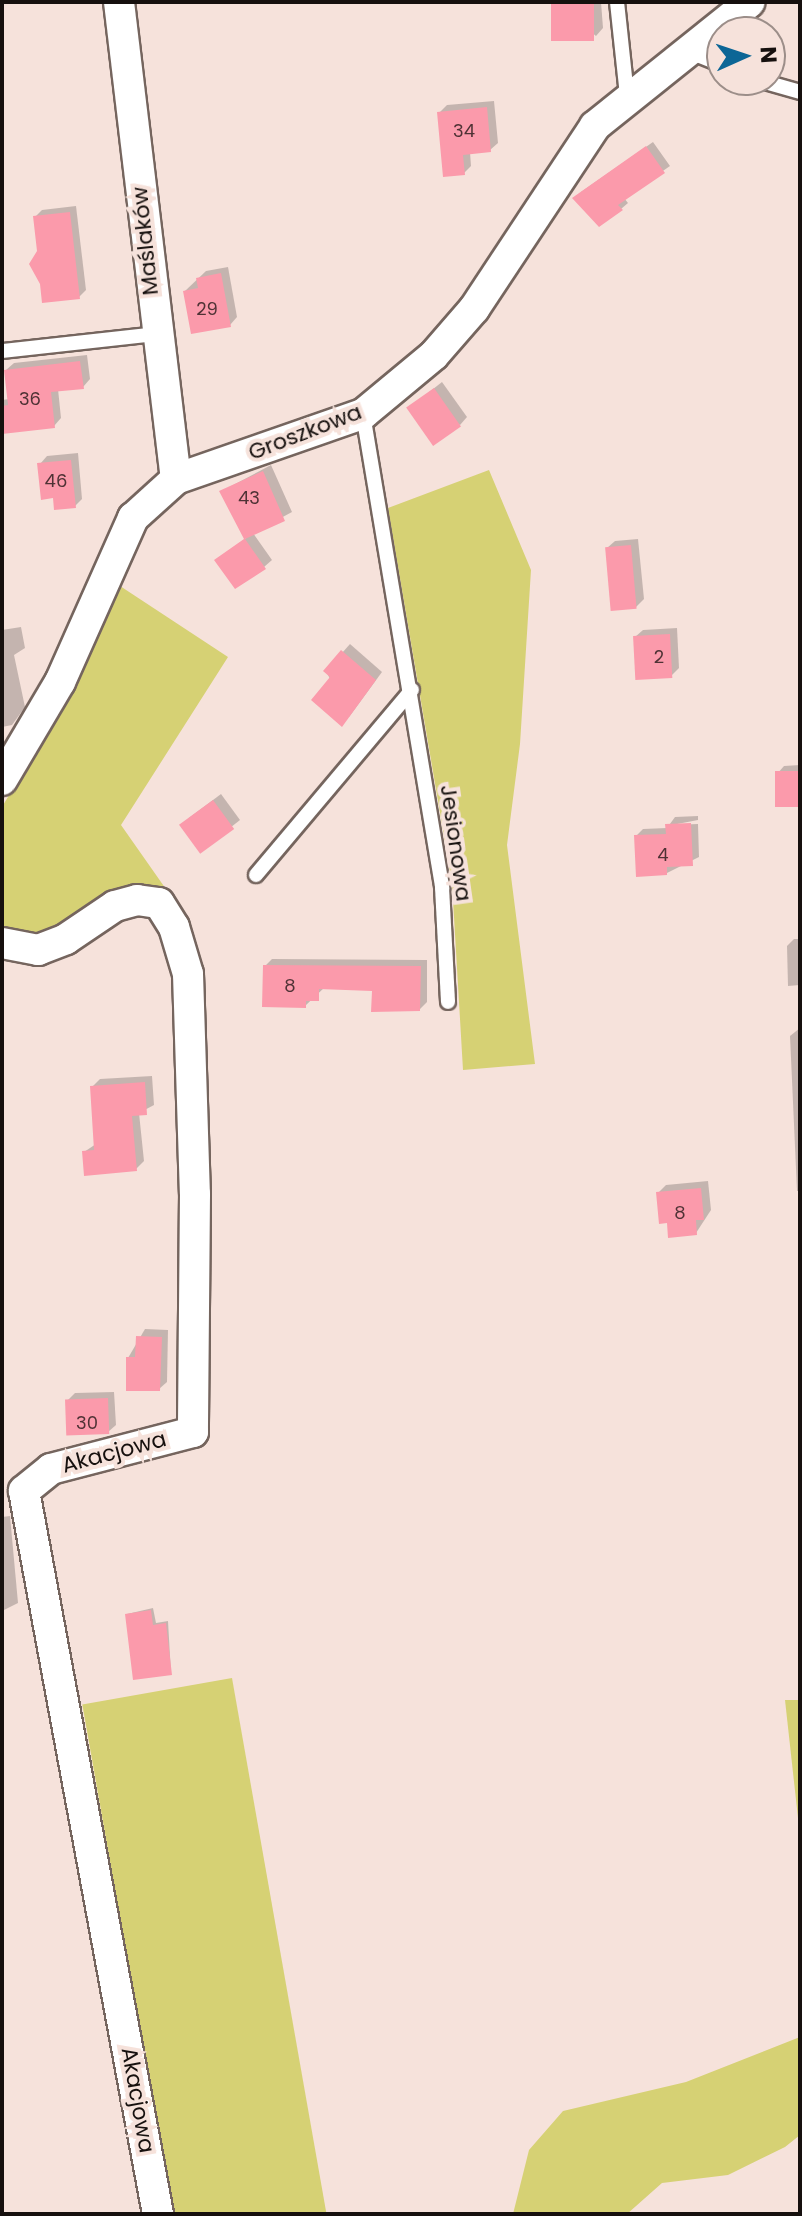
<!DOCTYPE html>
<html>
<head>
<meta charset="utf-8">
<style>
	body { margin:0 }
	#map { position:relative; width:802px; height:2216px; overflow:hidden; background:#f6e2db; font-family:Poppins,sans-serif }
	div>[style] { position:absolute }
	[style*='--x'] { left:calc(var(--x)*1px); top:calc(var(--y)*1px); width:calc(var(--w)*1px); rotate:calc(var(--a)*1deg) }
	.green>* { inset:0; background:#d6d174; transform-origin:0 0 }
	.shadow>* { inset:0; background:#0003 }
	.building>* { inset:0; background:#fb9aab; transform-origin:0 0 }
	.roads { filter:drop-shadow(2px 0 #75655e) drop-shadow(-2px 0 #75655e) drop-shadow(0 2px #75655e) drop-shadow(0 -2px #75655e) }
	.lane>* { height:14px; margin:-7px; padding:0 7px; transform-origin:7px; border-radius:7px; background:#fff }
	.street>* { height:30px; margin:-15px; padding:0 15px; transform-origin:15px; border-radius:15px; background:#fff }
	span { translate:-50% -50%; white-space:nowrap; text-align:center; line-height:1.15; -webkit-text-stroke:8px #f6e2db; paint-order:stroke }
	.number-label { font-size:18px; color:#4f3235 }
	.number-label span { -webkit-text-stroke-width:0 }
	.street-label { font-size:22px; color:#16100e }
	.frame { position:absolute; inset:0; border:4px solid #16100e; pointer-events:none }
	.north { position:absolute; left:706px; top:16px; width:80px; height:80px; box-sizing:border-box; background:#f6e2db; border:2px solid #9c8e89; border-radius:50%; rotate:87deg; font-size:22px; font-weight:700; line-height:32px; text-align:center; color:#16100e }
	.north::after { content:''; display:block; margin:auto; width:28px; height:36px; background:#0c6696; clip-path:polygon(50% 0,100% 100%,50% 72%,0 100%) }
</style>
</head>
<body>
<div id="map">
	<div class="green">
		<i style="clip-path:polygon(489px 470px,531px 570px,520px 744px,507px 845px,535px 1064px,463px 1070px,452px 883px,388px 508px)"></i>
		<i style="clip-path:polygon(117px 584px,228px 657px,121px 825px,168px 892px,27px 942px,2px 929px,2px 807px,71px 690px)"></i>
		<i style="left:232px;top:1678px;width:545px;height:152px;rotate:80deg"></i>
		<i style="clip-path:polygon(785px 1700px,800px 1700px,800px 1836px)"></i>
		<i style="clip-path:polygon(800px 2037px,800px 2135px,785px 2147px,728px 2175px,662px 2183px,627px 2214px,513px 2214px,529px 2150px,563px 2111px,686px 2082px)"></i>
	</div>
	<div class="shadow">
		<i style="clip-path:polygon(553px 2px,601px 2px,603px 28px,596px 36px)"></i>
		<i style="clip-path:polygon(494px 101px,498px 143px,490px 150px,470px 152px,471px 166px,464px 173px,439px 113px,447px 105px)"></i>
		<i style="clip-path:polygon(653px 142px,670px 166px,624px 198px,628px 203px,621px 209px,581px 192px)"></i>
		<i style="clip-path:polygon(76px 206px,86px 290px,79px 297px,39px 252px,35px 217px,42px 210px)"></i>
		<i style="clip-path:polygon(228px 267px,237px 317px,230px 325px,185px 291px,206px 271px)"></i>
		<i style="clip-path:polygon(87px 355px,90px 379px,83px 387px,58px 389px,61px 418px,54px 426px,2px 432px,2px 400px,9px 399px,6px 370px,14px 363px)"></i>
		<i style="clip-path:polygon(442px 382px,467px 417px,460px 425px,409px 408px)"></i>
		<i style="clip-path:polygon(78px 453px,82px 499px,75px 506px,55px 496px,40px 464px,47px 456px)"></i>
		<i style="clip-path:polygon(271px 465px,292px 512px,253px 533px,272px 560px,264px 567px,217px 560px,246px 538px,222px 491px)"></i>
		<i style="clip-path:polygon(638px 539px,644px 599px,636px 607px,607px 548px,615px 541px)"></i>
		<i style="clip-path:polygon(21px 627px,25px 648px,14px 655px,25px 707px,12px 725px,2px 727px,2px 630px)"></i>
		<i style="clip-path:polygon(677px 628px,679px 668px,671px 676px,635px 637px,643px 630px)"></i>
		<i style="clip-path:polygon(350px 644px,382px 672px,349px 717px,326px 671px)"></i>
		<i style="clip-path:polygon(800px 765px,800px 805px,777px 774px,784px 766px)"></i>
		<i style="clip-path:polygon(221px 794px,240px 820px,201px 851px,189px 818px)"></i>
		<i style="clip-path:polygon(698px 816px,698px 820px,672px 825px,698px 824px,699px 857px,667px 873px,636px 836px,643px 829px,667px 828px,675px 817px)"></i>
		<i style="clip-path:polygon(794px 939px,800px 939px,800px 985px,788px 986px,787px 946px)"></i>
		<i style="clip-path:polygon(272px 959px,427px 960px,427px 1002px,420px 1009px,374px 989px,325px 987px,305px 1006px,265px 966px)"></i>
		<i style="clip-path:polygon(800px 1028px,800px 1191px,797px 1191px,790px 1036px)"></i>
		<i style="clip-path:polygon(152px 1076px,154px 1105px,139px 1113px,144px 1161px,136px 1169px,84px 1152px,96px 1144px,92px 1087px,100px 1079px)"></i>
		<i style="clip-path:polygon(708px 1181px,711px 1210px,696px 1233px,669px 1221px,658px 1193px,666px 1185px)"></i>
		<i style="clip-path:polygon(145px 1329px,168px 1330px,167px 1382px,159px 1389px,128px 1358px)"></i>
		<i style="clip-path:polygon(114px 1392px,116px 1425px,108px 1432px,67px 1401px,75px 1393px)"></i>
		<i style="clip-path:polygon(10px 1516px,18px 1603px,2px 1611px,2px 1517px)"></i>
		<i style="clip-path:polygon(153px 1608px,156px 1623px,168px 1621px,171px 1673px,127px 1614px)"></i>
	</div>
	<div class="building">
		<i style="left:551px;top:2px;width:43px;height:39px"></i>
		<i style="clip-path:polygon(487px 107px,491px 152px,463px 155px,465px 175px,443px 177px,437px 112px)"></i>
		<i style="clip-path:polygon(646px 146px,665px 173px,618px 205px,623px 210px,599px 227px,572px 198px)"></i>
		<i style="clip-path:polygon(70px 212px,80px 299px,42px 303px,40px 284px,29px 264px,37px 251px,33px 216px)"></i>
		<i style="clip-path:polygon(221px 273px,231px 327px,191px 334px,183px 291px,198px 288px,196px 278px)"></i>
		<i style="clip-path:polygon(80px 361px,84px 389px,51px 392px,55px 428px,2px 434px,2px 406px,8px 405px,4px 370px)"></i>
		<i style="left:434px;top:388px;width:47px;height:34px;rotate:55deg"></i>
		<i style="clip-path:polygon(71px 460px,76px 508px,54px 510px,53px 498px,41px 500px,37px 463px)"></i>
		<i style="clip-path:polygon(263px 471px,285px 521px,245px 539px,266px 569px,235px 589px,214px 560px,244px 539px,219px 491px)"></i>
		<i style="left:631px;top:545px;width:64px;height:26px;rotate:85deg"></i>
		<i style="left:670px;top:634px;width:44px;height:37px;rotate:87deg"></i>
		<i style="clip-path:polygon(341px 650px,376px 680px,342px 727px,311px 700px,330px 677px,323px 671px)"></i>
		<i style="left:800px;top:771px;width:36px;height:25px;rotate:90deg"></i>
		<i style="left:213px;top:800px;width:36px;height:42px;rotate:54deg"></i>
		<i style="clip-path:polygon(691px 823px,693px 866px,667px 867px,667px 875px,636px 877px,634px 835px,666px 834px,665px 824px)"></i>
		<i style="clip-path:polygon(263px 965px,421px 966px,420px 1011px,371px 1012px,372px 991px,319px 989px,319px 1001px,306px 1001px,306px 1008px,262px 1007px)"></i>
		<i style="clip-path:polygon(145px 1082px,147px 1115px,132px 1116px,137px 1171px,84px 1176px,82px 1151px,94px 1150px,90px 1086px)"></i>
		<i style="clip-path:polygon(701px 1188px,704px 1220px,696px 1220px,697px 1235px,668px 1238px,667px 1223px,659px 1224px,656px 1192px)"></i>
		<i style="clip-path:polygon(136px 1336px,162px 1337px,160px 1391px,126px 1391px,126px 1357px,135px 1357px)"></i>
		<i style="left:108px;top:1398px;width:36px;height:43px;rotate:88deg"></i>
		<i style="clip-path:polygon(151px 1610px,153px 1625px,166px 1623px,172px 1675px,133px 1680px,125px 1614px)"></i>
	</div>
	<div class="roads">
		<div class="lane">
			<i style="--x:617;--y:2;--w:94;--a:83.9"></i>
			<i style="--x:690;--y:52;--w:35;--a:22"></i>
			<i style="--x:758;--y:80;--w:44;--a:15.9"></i>
			<i style="--x:2;--y:351;--w:154;--a:-6.3"></i>
			<i style="--x:363;--y:414;--w:480;--a:80.5"></i>
			<i style="--x:442;--y:887;--w:115;--a:87"></i>
			<i style="--x:256;--y:875;--w:242;--a:-49.9"></i>
		</div>
		<div class="street">
			<i style="--x:119;--y:2;--w:480;--a:83.2"></i>
			<i style="--x:2;--y:780;--w:114;--a:-59.4"></i>
			<i style="--x:60;--y:682;--w:180;--a:-66"></i>
			<i style="--x:133;--y:518;--w:58;--a:-42.2"></i>
			<i style="--x:176;--y:479;--w:198;--a:-19.2"></i>
			<i style="--x:363;--y:414;--w:92;--a:-39.7"></i>
			<i style="--x:434;--y:355;--w:61;--a:-49"></i>
			<i style="--x:474;--y:309;--w:219;--a:-56.5"></i>
			<i style="--x:595;--y:126;--w:198;--a:-38.7"></i>
			<i style="--x:2;--y:943;--w:37;--a:11"></i>
			<i style="--x:38;--y:950;--w:30;--a:-21"></i>
			<i style="--x:66;--y:939;--w:59;--a:-34"></i>
			<i style="--x:115;--y:906;--w:23;--a:-15"></i>
			<i style="--x:137;--y:900;--w:22;--a:8"></i>
			<i style="--x:159;--y:903;--w:28;--a:58"></i>
			<i style="--x:174;--y:927;--w:49;--a:73.4"></i>
			<i style="--x:188;--y:974;--w:220;--a:88.2"></i>
			<i style="--x:195;--y:1194;--w:238;--a:90.5"></i>
			<i style="--x:193;--y:1432;--w:147;--a:165.4"></i>
			<i style="--x:51;--y:1469;--w:35;--a:141"></i>
			<i style="--x:24;--y:1491;--w:735;--a:79.5"></i>
		</div>
	</div>
	<div class="number-label">
		<span style="left:464px;top:131px">34</span>
		<span style="left:207px;top:309px">29</span>
		<span style="left:30px;top:399px">36</span>
		<span style="left:56px;top:481px">46</span>
		<span style="left:249px;top:498px">43</span>
		<span style="left:659px;top:657px">2</span>
		<span style="left:663px;top:855px">4</span>
		<span style="left:290px;top:986px">8</span>
		<span style="left:680px;top:1213px">8</span>
		<span style="left:87px;top:1423px">30</span>
	</div>
	<div class="street-label">
		<span style="left:145px;top:241px;rotate:-96deg">Maślaków</span>
		<span style="left:305px;top:432px;rotate:-21deg">Groszkowa</span>
		<span style="left:456px;top:843px;rotate:82deg">Jesionowa</span>
		<span style="left:114px;top:1452px;rotate:-15deg">Akacjowa</span>
		<span style="left:138px;top:2100px;rotate:80deg">Akacjowa</span>
	</div>
	<div class="frame"></div>
	<div class="north">N</div>
</div>
</body>
</html>
